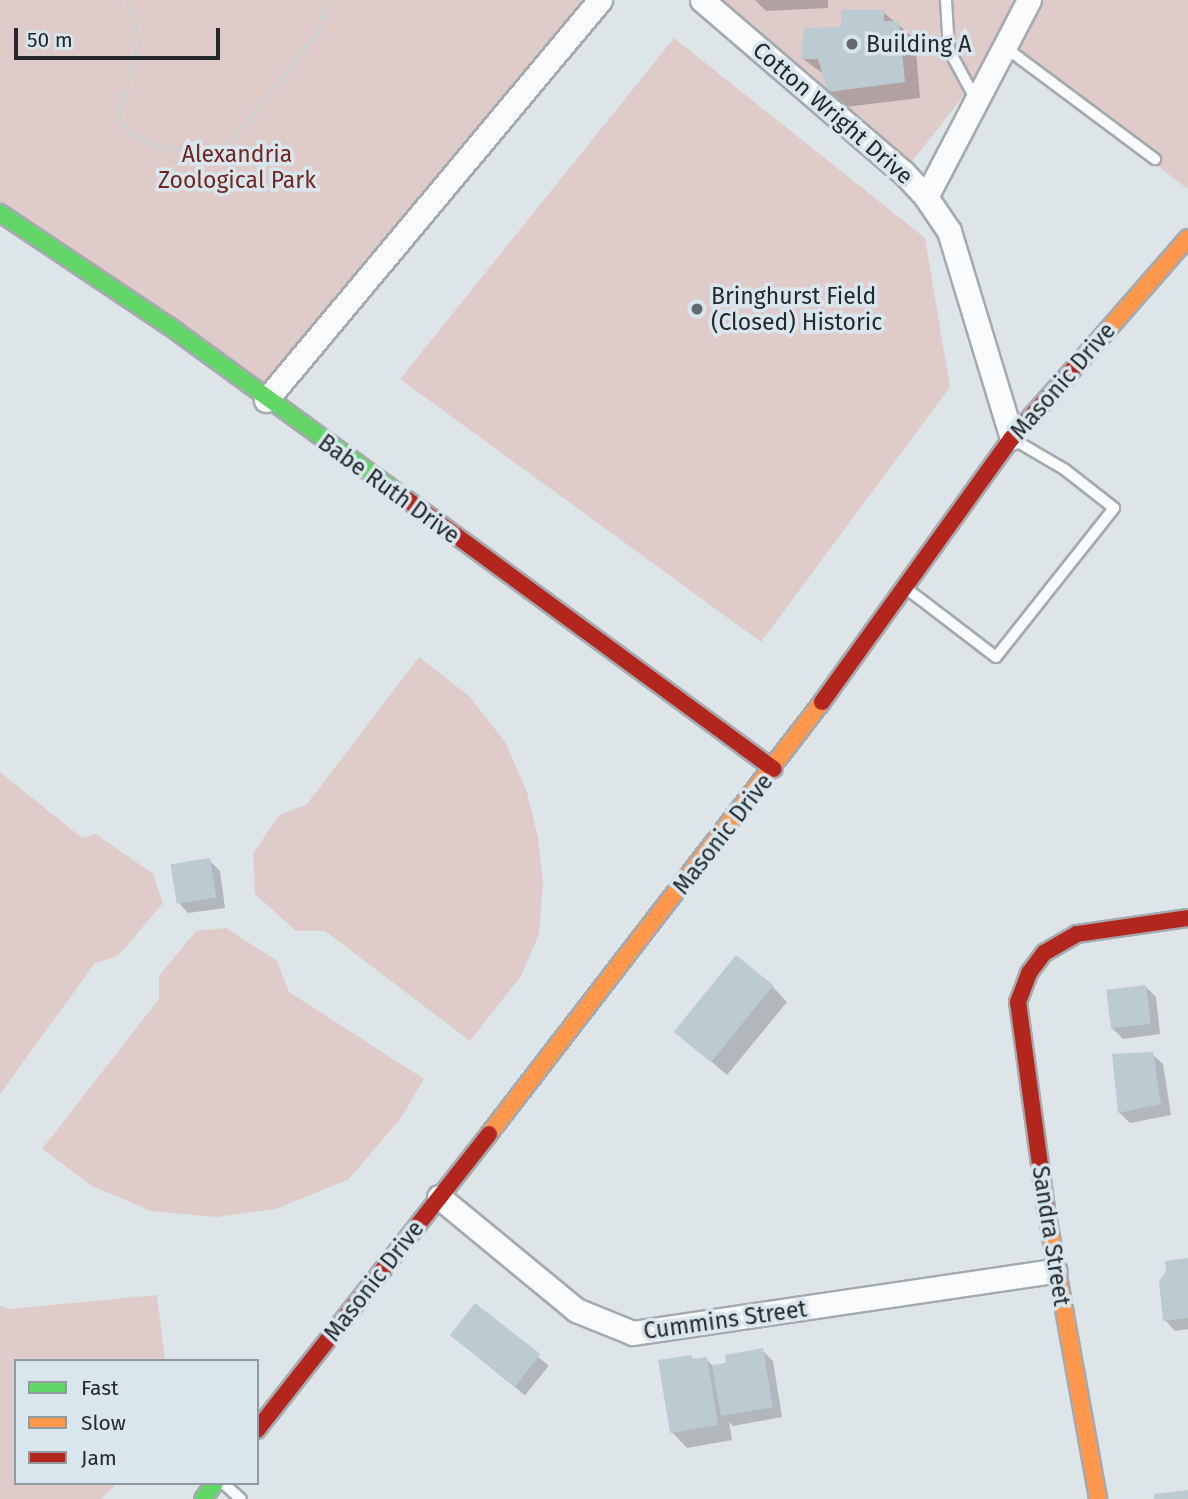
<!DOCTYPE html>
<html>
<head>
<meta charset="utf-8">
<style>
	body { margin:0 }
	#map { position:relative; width:1188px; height:1499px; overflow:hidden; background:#dee5e9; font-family:"Fira Sans",sans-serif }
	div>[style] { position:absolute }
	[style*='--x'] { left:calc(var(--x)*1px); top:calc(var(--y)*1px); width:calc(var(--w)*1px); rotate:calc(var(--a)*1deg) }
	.green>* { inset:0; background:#decbca }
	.shadow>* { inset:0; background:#0003; transform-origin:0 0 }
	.building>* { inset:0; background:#bccad2; transform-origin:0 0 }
	.path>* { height:4.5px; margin-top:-2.25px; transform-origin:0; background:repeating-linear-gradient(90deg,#cdcfd0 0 5px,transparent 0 8.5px) }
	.roads { filter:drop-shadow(2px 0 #a5aaae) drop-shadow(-2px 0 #a5aaae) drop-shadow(0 2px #a5aaae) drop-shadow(0 -2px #a5aaae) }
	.lane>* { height:10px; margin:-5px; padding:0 5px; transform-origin:5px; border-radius:5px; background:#fafbfc }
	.street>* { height:23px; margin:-11.5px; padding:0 11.5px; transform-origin:11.5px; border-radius:11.5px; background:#fafbfc }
	.fast>* { height:16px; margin:-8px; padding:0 8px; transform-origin:8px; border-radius:8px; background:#63d668 }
	.slow>* { height:16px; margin:-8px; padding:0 8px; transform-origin:8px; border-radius:8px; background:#ff974d }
	.jam>* { height:16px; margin:-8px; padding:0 8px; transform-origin:8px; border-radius:8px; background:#b3261e }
	.dots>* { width:19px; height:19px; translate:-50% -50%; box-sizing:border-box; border:4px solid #d9e6ee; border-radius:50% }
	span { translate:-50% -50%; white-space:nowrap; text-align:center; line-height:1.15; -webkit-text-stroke:7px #d9e6ee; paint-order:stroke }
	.poi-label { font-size:23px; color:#24282b }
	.left { translate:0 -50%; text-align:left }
	.street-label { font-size:23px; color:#24282b }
	.park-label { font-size:23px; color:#722622 }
	.legend { position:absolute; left:14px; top:1359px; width:245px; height:126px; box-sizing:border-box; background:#d9e6ee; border:2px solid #919aa0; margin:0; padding:9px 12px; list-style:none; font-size:21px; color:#24282b }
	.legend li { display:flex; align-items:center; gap:14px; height:35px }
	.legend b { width:35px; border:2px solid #919aa0 }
	.scale { position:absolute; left:14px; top:28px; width:206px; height:32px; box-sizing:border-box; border:4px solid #24282b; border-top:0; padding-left:9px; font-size:21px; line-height:24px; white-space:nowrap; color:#24282b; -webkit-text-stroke:5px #d9e6ee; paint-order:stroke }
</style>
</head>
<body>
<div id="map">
	<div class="green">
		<i style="clip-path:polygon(0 0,598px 0,266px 398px,0 211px)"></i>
		<i style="clip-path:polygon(706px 0,1188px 0,1188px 189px,1001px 49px,910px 164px)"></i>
		<i style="clip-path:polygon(674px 38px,925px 238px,950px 387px,761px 642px,400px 379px)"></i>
		<i style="clip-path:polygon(419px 657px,470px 697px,505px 742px,527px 792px,538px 838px,543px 883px,539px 934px,521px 976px,470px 1041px,325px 931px,296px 931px,255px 894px,253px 854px,279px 815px,307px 804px)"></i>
		<i style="clip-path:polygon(0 772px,82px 838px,96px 834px,153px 874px,163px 903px,118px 956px,95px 963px,0 1094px)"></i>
		<i style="clip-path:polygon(226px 928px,277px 961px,289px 992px,424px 1079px,400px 1119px,349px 1179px,276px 1209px,216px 1217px,151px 1211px,92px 1186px,42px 1149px,159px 999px,159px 976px,196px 931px)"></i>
		<i style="clip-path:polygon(157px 1295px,165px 1361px,16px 1361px,16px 1483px,117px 1483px,101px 1499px,0 1499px,0 1306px,9px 1309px)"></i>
	</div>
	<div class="shadow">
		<i style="clip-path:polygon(755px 0,828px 0,828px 8px,766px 11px)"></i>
		<i style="clip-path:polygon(883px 12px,915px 39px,920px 98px,845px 107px,829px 91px,825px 75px,803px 59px,842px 29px)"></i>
		<i style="clip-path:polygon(209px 860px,220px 871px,225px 908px,188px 913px,178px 902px)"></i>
		<i style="clip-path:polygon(772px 986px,787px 1002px,727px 1075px,677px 1032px)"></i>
		<i style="clip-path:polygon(1145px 986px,1156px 997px,1160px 1034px,1123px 1039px,1112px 1028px)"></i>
		<i style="clip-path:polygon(1152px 1054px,1163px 1064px,1171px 1115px,1130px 1123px,1119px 1112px)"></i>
		<i style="clip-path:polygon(1188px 1260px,1188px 1329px,1175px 1331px,1165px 1320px)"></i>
		<i style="left:475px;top:1306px;width:95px;height:38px;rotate:39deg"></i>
		<i style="clip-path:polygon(762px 1350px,773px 1361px,782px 1417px,733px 1426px,729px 1422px,732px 1440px,687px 1448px,672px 1432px,706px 1359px,714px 1367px)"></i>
	</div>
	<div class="building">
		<i style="clip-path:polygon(841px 10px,884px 10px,884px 21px,899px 21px,905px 82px,828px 92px,818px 59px,801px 59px,804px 28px,841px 27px)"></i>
		<i style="left:210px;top:858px;width:40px;height:40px;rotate:81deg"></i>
		<i style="left:736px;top:955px;width:48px;height:99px;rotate:39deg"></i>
		<i style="left:1146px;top:985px;width:39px;height:40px;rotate:83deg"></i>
		<i style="clip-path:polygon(1153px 1052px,1161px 1104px,1118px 1113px,1112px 1054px)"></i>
		<i style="clip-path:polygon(1188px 1258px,1188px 1318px,1163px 1321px,1159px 1281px,1166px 1272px,1165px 1261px)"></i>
		<i style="left:475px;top:1303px;width:83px;height:41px;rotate:38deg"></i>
		<i style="clip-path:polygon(763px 1348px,773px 1407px,721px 1416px,712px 1365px,726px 1363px,725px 1355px)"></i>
		<i style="clip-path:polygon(691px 1355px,693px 1359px,707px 1357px,718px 1425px,670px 1433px,658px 1360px)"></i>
		<i style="clip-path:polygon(1188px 1490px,1188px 1499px,1154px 1499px,1154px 1494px)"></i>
	</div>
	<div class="path">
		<i style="--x:128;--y:0;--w:45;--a:74.4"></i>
		<i style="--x:140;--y:43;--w:78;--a:106.3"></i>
		<i style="--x:118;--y:118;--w:21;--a:47"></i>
		<i style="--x:132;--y:133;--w:26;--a:28"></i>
		<i style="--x:155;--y:145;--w:43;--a:7.9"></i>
		<i style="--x:198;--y:151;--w:24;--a:-2"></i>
		<i style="--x:222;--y:150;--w:21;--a:-45"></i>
		<i style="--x:237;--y:135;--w:135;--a:-51.9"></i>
		<i style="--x:320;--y:29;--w:29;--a:-80"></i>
	</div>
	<div class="roads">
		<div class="lane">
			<i style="--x:946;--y:0;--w:50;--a:86.6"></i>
			<i style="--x:949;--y:50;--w:57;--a:61.6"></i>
			<i style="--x:1006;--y:48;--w:186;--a:36.7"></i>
			<i style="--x:907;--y:589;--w:112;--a:37.4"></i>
			<i style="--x:996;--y:657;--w:190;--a:-51.6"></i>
			<i style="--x:1114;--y:508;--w:63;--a:-142"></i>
			<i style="--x:1064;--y:469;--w:56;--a:-149.7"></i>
			<i style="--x:223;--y:1483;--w:24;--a:42"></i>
		</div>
		<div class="street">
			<i style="--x:702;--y:0;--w:265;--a:40.6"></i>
			<i style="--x:903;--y:172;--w:34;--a:47"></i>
			<i style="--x:926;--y:197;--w:41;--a:55.9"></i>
			<i style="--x:949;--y:231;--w:216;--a:73.1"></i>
			<i style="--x:926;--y:197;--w:222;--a:-62.4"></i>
			<i style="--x:266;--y:400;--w:521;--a:-50.14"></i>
			<i style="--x:439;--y:1197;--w:178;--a:39.5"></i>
			<i style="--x:576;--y:1310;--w:61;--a:22"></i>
			<i style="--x:633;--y:1333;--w:426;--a:-8.4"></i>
		</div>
		<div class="fast">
			<i style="--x:0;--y:213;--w:203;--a:33.8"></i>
			<i style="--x:169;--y:326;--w:288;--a:36.1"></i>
			<i style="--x:203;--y:1499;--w:20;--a:-53"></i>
		</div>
		<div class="slow">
			<i style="--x:1091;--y:349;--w:147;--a:-48.9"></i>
			<i style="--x:489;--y:1134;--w:545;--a:-52.37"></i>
			<i style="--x:1046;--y:1209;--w:295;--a:79.8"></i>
		</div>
		<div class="jam">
			<i style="--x:402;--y:496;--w:461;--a:36.3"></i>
			<i style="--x:822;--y:702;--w:325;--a:-54.3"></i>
			<i style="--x:1012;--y:438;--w:119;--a:-48.4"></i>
			<i style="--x:1046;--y:1209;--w:209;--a:-97.7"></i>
			<i style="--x:1018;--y:1002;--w:31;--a:-69"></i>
			<i style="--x:1029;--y:973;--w:25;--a:-53"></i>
			<i style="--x:1044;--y:953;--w:38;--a:-30"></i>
			<i style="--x:1077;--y:934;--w:112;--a:-8.2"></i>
			<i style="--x:257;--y:1430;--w:376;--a:-51.9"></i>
		</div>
	</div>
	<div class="dots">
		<i style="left:852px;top:44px;background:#656a6e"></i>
		<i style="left:697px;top:309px;background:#656a6e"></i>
	</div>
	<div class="poi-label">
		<span class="left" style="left:866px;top:44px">Building A</span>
		<span class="left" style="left:711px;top:309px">Bringhurst Field<br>(Closed) Historic</span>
	</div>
	<div class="street-label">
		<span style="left:833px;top:113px;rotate:41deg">Cotton Wright Drive</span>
		<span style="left:1063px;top:381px;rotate:-49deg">Masonic Drive</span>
		<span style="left:389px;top:489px;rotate:36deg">Babe Ruth Drive</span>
		<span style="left:723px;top:834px;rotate:-52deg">Masonic Drive</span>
		<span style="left:1051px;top:1236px;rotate:81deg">Sandra Street</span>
		<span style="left:374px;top:1281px;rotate:-52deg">Masonic Drive</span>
		<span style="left:725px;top:1320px;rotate:-8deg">Cummins Street</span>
	</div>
	<div class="park-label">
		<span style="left:237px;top:167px">Alexandria<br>Zoological Park</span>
	</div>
	<ul class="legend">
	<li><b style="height:9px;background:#63d668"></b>Fast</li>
	<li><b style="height:9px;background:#ff974d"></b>Slow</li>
	<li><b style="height:9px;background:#b3261e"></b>Jam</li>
	</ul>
	<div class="scale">50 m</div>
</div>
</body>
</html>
